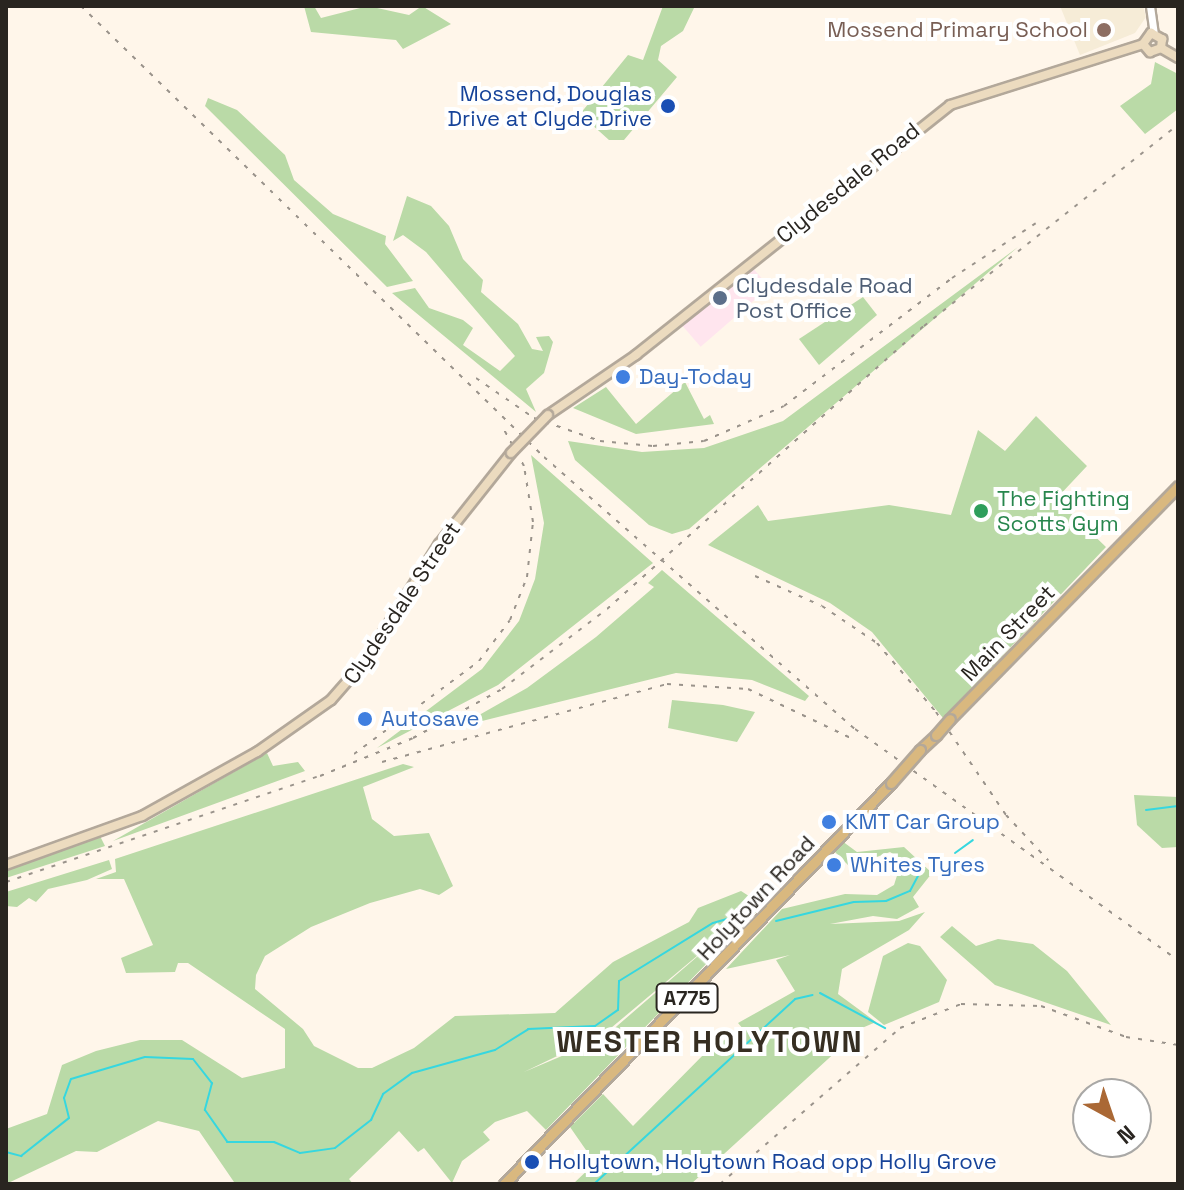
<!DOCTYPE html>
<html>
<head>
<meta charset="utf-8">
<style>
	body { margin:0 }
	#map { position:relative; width:1184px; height:1190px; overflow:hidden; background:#fff6ea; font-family:"Space Grotesk",sans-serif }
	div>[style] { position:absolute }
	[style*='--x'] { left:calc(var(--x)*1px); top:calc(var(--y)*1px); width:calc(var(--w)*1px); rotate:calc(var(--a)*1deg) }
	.commercial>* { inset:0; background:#ffe5ee; transform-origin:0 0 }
	.education>* { inset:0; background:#f6ecd7 }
	.green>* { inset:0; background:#badaa7 }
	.stream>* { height:2px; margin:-1px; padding:0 1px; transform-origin:1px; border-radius:1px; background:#36d7df }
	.roads { filter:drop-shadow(2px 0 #b3a89a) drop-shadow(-2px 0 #b3a89a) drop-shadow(0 2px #b3a89a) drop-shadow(0 -2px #b3a89a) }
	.tertiary>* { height:7px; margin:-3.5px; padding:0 3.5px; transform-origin:3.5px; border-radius:3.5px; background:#fff }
	.secondary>* { height:8px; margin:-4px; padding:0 4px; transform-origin:4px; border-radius:4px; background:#ecdbbf }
	.primary>* { height:9px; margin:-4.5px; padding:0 4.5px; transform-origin:4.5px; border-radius:4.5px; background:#d9b87f }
	.rail>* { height:2px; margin-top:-1px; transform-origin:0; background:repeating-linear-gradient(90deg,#9a938b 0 4px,transparent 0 12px) }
	.bridges { filter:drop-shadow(2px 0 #b3a89a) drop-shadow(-2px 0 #b3a89a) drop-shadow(0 2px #b3a89a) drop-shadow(0 -2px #b3a89a) }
	.secondary-bridge>* { height:8px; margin:-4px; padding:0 4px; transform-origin:4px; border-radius:4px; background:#ecdbbf }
	.primary-bridge>* { height:9px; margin:-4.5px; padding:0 4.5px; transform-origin:4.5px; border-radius:4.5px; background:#d9b87f }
	.dots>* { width:22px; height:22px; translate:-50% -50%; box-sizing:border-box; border:4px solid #fff; border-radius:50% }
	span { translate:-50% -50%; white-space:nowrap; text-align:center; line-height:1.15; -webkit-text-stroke:8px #fff; paint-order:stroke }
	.shield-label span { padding:2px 6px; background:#fff; border:2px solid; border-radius:6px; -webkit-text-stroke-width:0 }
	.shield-label { font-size:20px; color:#292520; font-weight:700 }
	.education-label { font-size:22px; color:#785e54 }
	.right { translate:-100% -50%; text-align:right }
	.transit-label { font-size:22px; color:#164399 }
	.left { translate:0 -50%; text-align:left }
	.street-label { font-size:22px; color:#292520 }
	.service-label { font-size:22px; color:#4e5e75 }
	.shop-label { font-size:22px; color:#366cbe }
	.leisure-label { font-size:22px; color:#27864d }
	.district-label { font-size:30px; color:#362e22; font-weight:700; letter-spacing:2px }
	.frame { position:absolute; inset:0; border:8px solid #292520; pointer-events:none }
	.north { position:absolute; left:1072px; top:1078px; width:80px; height:80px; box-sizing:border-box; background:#fff; border:2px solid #a9a8a6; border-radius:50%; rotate:140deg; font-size:22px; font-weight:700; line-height:32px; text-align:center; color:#292520 }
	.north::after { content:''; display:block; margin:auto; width:28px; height:36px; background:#aa6835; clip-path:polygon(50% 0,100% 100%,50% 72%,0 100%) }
</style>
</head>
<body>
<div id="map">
	<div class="commercial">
		<i style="left:751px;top:266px;width:28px;height:91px;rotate:49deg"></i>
	</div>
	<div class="education">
		<i style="clip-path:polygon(1060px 6px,1143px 6px,1146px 17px,1135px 33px,1080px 55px)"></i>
	</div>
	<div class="green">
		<i style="clip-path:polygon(304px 6px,314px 6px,321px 18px,368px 6px,409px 15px,422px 6px,451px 24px,403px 49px,396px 40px,311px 32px)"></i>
		<i style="clip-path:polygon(663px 6px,694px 8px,683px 31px,661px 46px,658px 60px,677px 77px,624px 140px,609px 140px,580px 114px,628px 55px,643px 60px)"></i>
		<i style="clip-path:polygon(1155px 62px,1178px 74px,1178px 109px,1145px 134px,1120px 106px,1151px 84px)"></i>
		<i style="clip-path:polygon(208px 98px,237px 110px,285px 155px,294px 180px,333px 214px,386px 236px,385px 244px,413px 281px,387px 287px,205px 106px)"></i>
		<i style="clip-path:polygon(407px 196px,431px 206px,449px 226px,463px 259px,483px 280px,481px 292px,518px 324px,532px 349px,543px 351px,536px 337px,549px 336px,553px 342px,544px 373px,526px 389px,536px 412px,392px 293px,415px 288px,429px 308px,463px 320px,473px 328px,463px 345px,500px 371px,515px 356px,426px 252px,403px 235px,393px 241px)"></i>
		<i style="clip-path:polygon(1018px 247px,689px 529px,672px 534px,649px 525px,575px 460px,568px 441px,642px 452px,704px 448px,783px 421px)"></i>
		<i style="clip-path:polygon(863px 297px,877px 315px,819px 365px,799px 339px)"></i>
		<i style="clip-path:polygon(685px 382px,704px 419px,710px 415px,714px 424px,636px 434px,573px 408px,606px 387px,636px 424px)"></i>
		<i style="clip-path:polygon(1036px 416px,1087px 466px,1056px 499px,1106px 547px,943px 718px,872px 632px,830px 603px,708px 545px,758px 505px,768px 521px,889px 505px,951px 515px,978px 430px,1005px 451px)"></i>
		<i style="clip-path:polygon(531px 455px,653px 563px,498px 685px,377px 748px,482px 669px,519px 621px,535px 579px,544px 523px)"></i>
		<i style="clip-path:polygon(662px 570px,809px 696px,805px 701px,752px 680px,676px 673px,458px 727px,527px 688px,596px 637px,654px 587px,648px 583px)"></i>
		<i style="clip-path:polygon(672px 700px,723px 705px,755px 712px,737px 742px,668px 728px)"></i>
		<i style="clip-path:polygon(267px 753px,273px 766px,298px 762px,305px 771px,113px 841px)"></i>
		<i style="clip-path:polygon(evenodd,403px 764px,414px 767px,363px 787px,372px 819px,394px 836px,429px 833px,453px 886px,439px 895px,420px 889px,370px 903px,311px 927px,265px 956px,256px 975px,255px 989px,303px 1029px,314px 1046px,358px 1068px,372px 1068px,414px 1048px,455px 1016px,555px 1013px,613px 962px,689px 922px,698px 908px,741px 891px,763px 905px,546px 1130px,527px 1111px,495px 1122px,483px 1132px,490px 1140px,462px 1161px,452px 1183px,424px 1148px,418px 1152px,399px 1131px,349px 1179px,353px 1184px,234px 1182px,199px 1131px,158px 1121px,97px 1152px,76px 1151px,6px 1184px,6px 1129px,47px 1114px,62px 1065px,96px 1051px,140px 1040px,182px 1040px,242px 1078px,285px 1068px,285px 1029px,188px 963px,178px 963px,175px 972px,126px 973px,121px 958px,153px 945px,124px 879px,96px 879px,116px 872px,115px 859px,403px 764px,728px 930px,602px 1039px,524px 1072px,605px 1033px,728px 930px)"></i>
		<i style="clip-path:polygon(1134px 795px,1178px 797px,1178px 847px,1162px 848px,1137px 825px)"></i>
		<i style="clip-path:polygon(100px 836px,105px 846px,6px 878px,6px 870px)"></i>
		<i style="clip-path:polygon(842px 841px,857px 852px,904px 847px,932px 873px,913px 897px,919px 907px,897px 919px,873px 916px,830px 924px,899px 921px,925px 912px,909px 930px,842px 969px,838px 994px,876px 1022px,862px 1028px,691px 1184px,573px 1184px,595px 1163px,570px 1127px,603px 1094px,633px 1126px,711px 1047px,744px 1030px,738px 1023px,795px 991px,776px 960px,790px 955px,726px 969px,782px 909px,845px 894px,877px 895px,894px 885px,902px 860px,890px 852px,850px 867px,833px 850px)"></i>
		<i style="clip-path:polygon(109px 860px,112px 869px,87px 880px,48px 889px,36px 902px,29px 898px,17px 907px,6px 906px,6px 892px)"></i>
		<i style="clip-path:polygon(952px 926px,976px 946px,998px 939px,1033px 944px,1067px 971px,1111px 1025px,995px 985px,940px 937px)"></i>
		<i style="clip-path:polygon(908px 943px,920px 946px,947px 980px,939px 1002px,884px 1025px,868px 1012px,883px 956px)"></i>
	</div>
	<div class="stream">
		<i style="--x:1146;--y:810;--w:32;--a:-7"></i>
		<i style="--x:955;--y:853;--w:22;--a:-36"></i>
		<i style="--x:776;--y:921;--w:80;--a:-13.7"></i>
		<i style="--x:854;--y:902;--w:32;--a:-2"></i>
		<i style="--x:886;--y:901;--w:26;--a:-23"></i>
		<i style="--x:910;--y:891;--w:24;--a:-62"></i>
		<i style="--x:820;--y:993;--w:74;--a:28.3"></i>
		<i style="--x:6;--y:1152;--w:16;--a:15"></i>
		<i style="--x:21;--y:1156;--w:61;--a:-38.4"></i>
		<i style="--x:69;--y:1118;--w:21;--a:-104"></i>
		<i style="--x:64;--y:1098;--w:20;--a:-70"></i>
		<i style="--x:71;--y:1079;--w:77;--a:-16.6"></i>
		<i style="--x:145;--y:1057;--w:48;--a:2.4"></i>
		<i style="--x:193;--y:1059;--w:31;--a:52"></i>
		<i style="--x:212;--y:1083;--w:28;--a:105"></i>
		<i style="--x:205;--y:1110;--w:39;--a:55"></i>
		<i style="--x:227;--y:1142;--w:47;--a:0"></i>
		<i style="--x:274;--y:1142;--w:28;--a:23"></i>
		<i style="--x:300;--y:1153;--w:35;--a:-8"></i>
		<i style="--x:335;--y:1148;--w:46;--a:-37.9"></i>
		<i style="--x:371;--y:1120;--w:29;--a:-65"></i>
		<i style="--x:383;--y:1094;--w:36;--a:-36"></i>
		<i style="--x:412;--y:1073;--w:86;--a:-15.5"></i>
		<i style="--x:495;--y:1050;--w:39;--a:-32"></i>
		<i style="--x:528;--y:1029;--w:67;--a:-2.6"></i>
		<i style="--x:595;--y:1026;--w:28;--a:-35"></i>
		<i style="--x:618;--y:1010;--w:29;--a:-88"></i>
		<i style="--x:619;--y:981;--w:110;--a:-31.7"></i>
		<i style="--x:713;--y:923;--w:26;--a:-16"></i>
		<i style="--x:594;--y:1184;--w:273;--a:-42.6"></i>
		<i style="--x:795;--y:999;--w:18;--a:-13"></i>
	</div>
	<div class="roads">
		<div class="tertiary">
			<i style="--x:1150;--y:6;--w:27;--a:82"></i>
		</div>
		<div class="secondary">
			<i style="--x:1143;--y:44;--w:11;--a:49"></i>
			<i style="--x:1150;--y:52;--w:12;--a:-20"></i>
			<i style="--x:1161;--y:48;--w:20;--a:30"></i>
			<i style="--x:548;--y:415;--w:107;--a:-34.3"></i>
			<i style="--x:636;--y:355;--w:401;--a:-38.5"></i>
			<i style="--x:950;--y:105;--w:202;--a:-17.5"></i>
			<i style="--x:1143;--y:44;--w:14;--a:-54"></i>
			<i style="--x:1151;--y:33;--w:13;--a:29"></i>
			<i style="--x:1162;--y:39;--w:9;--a:96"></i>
			<i style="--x:6;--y:865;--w:145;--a:-19.8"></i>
			<i style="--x:142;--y:816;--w:132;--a:-29.1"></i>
			<i style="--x:257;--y:752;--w:90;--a:-35.1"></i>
			<i style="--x:331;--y:700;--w:52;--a:-48.9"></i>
			<i style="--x:365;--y:661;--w:138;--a:-57.7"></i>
			<i style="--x:439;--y:544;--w:116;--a:-51.6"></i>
		</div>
		<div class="primary">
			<i style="--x:950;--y:719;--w:326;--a:-45.6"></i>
			<i style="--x:920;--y:750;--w:22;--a:-43"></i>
			<i style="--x:504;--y:1184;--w:557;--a:-46.02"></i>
		</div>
	</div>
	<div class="rail">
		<i style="--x:81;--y:6;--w:646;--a:44.25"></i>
		<i style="--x:544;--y:457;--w:413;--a:41.2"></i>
		<i style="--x:855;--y:729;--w:397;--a:35.6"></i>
		<i style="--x:476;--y:378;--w:70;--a:34.6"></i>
		<i style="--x:534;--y:418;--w:70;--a:19.2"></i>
		<i style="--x:600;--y:441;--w:53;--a:5.4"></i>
		<i style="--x:653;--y:446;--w:51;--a:-5.6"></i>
		<i style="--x:704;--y:441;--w:87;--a:-23.6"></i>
		<i style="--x:784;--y:406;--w:211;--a:-37.3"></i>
		<i style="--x:952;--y:278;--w:108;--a:-33.2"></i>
		<i style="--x:755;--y:576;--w:73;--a:24.1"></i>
		<i style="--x:822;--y:606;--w:66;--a:33.9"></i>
		<i style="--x:877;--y:643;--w:91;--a:49.5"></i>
		<i style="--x:936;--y:712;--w:125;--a:55.8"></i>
		<i style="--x:1006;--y:815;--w:62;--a:47"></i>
		<i style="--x:354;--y:754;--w:156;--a:-36.6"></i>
		<i style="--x:479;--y:661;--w:51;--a:-52.9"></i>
		<i style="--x:510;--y:620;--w:46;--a:-68.4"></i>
		<i style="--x:527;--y:577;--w:55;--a:-83.8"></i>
		<i style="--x:533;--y:522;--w:57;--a:-99.1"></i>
		<i style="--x:524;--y:466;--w:46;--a:-118.8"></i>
		<i style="--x:382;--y:762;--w:295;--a:-15.3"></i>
		<i style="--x:667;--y:684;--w:81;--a:3.5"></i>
		<i style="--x:748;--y:689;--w:119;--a:25.5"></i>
		<i style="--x:6;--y:882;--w:331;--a:-18.7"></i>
		<i style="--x:320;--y:776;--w:100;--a:-22.2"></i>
		<i style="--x:413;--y:738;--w:102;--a:-28.8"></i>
		<i style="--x:502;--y:689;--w:132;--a:-37.3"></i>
		<i style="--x:607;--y:609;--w:425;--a:-41.8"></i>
		<i style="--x:924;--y:326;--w:324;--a:-38.4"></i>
		<i style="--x:720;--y:1184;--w:238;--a:-40.9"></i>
		<i style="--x:900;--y:1028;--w:66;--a:-21.5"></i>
		<i style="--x:961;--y:1004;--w:80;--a:1.4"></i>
		<i style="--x:1041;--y:1006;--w:90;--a:20"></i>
		<i style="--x:1126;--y:1037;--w:53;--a:8.7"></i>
	</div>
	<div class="bridges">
		<div class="secondary-bridge">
			<i style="--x:511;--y:453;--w:53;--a:-45.8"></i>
		</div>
		<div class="primary-bridge">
			<i style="--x:936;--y:735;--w:21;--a:-49"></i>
			<i style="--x:891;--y:783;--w:44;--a:-48.7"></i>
		</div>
	</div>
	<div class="dots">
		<i style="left:1104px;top:30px;background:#8d6e63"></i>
		<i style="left:668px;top:106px;background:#1a4fb4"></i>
		<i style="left:720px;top:298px;background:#5c6f8a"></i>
		<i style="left:623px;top:377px;background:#3f7fe0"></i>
		<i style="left:981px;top:511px;background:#2e9e5b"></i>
		<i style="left:365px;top:719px;background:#3f7fe0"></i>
		<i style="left:829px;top:822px;background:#3f7fe0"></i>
		<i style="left:834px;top:865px;background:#3f7fe0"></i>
		<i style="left:532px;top:1162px;background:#1a4fb4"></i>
	</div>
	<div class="shield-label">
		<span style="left:687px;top:998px">A775</span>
	</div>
	<div class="education-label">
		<span class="right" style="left:1088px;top:30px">Mossend Primary School</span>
	</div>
	<div class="transit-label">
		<span class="right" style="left:652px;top:106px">Mossend, Douglas<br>Drive at Clyde Drive</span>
		<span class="left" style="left:548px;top:1162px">Hollytown, Holytown Road opp Holly Grove</span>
	</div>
	<div class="street-label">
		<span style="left:848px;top:183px;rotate:-39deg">Clydesdale Road</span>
		<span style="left:402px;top:603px;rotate:-56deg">Clydesdale Street</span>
		<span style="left:1008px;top:633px;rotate:-46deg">Main Street</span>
		<span style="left:756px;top:898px;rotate:-47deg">Holytown Road</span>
	</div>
	<div class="service-label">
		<span class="left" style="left:736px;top:298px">Clydesdale Road<br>Post Office</span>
	</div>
	<div class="shop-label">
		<span class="left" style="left:639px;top:377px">Day-Today</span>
		<span class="left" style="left:381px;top:719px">Autosave</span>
		<span class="left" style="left:845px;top:822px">KMT Car Group</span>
		<span class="left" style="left:850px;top:865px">Whites Tyres</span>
	</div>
	<div class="leisure-label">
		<span class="left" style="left:997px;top:511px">The Fighting<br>Scotts Gym</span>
	</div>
	<div class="district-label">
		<span style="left:710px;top:1042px">WESTER HOLYTOWN</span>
	</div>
	<div class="frame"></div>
	<div class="north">N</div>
</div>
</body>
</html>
